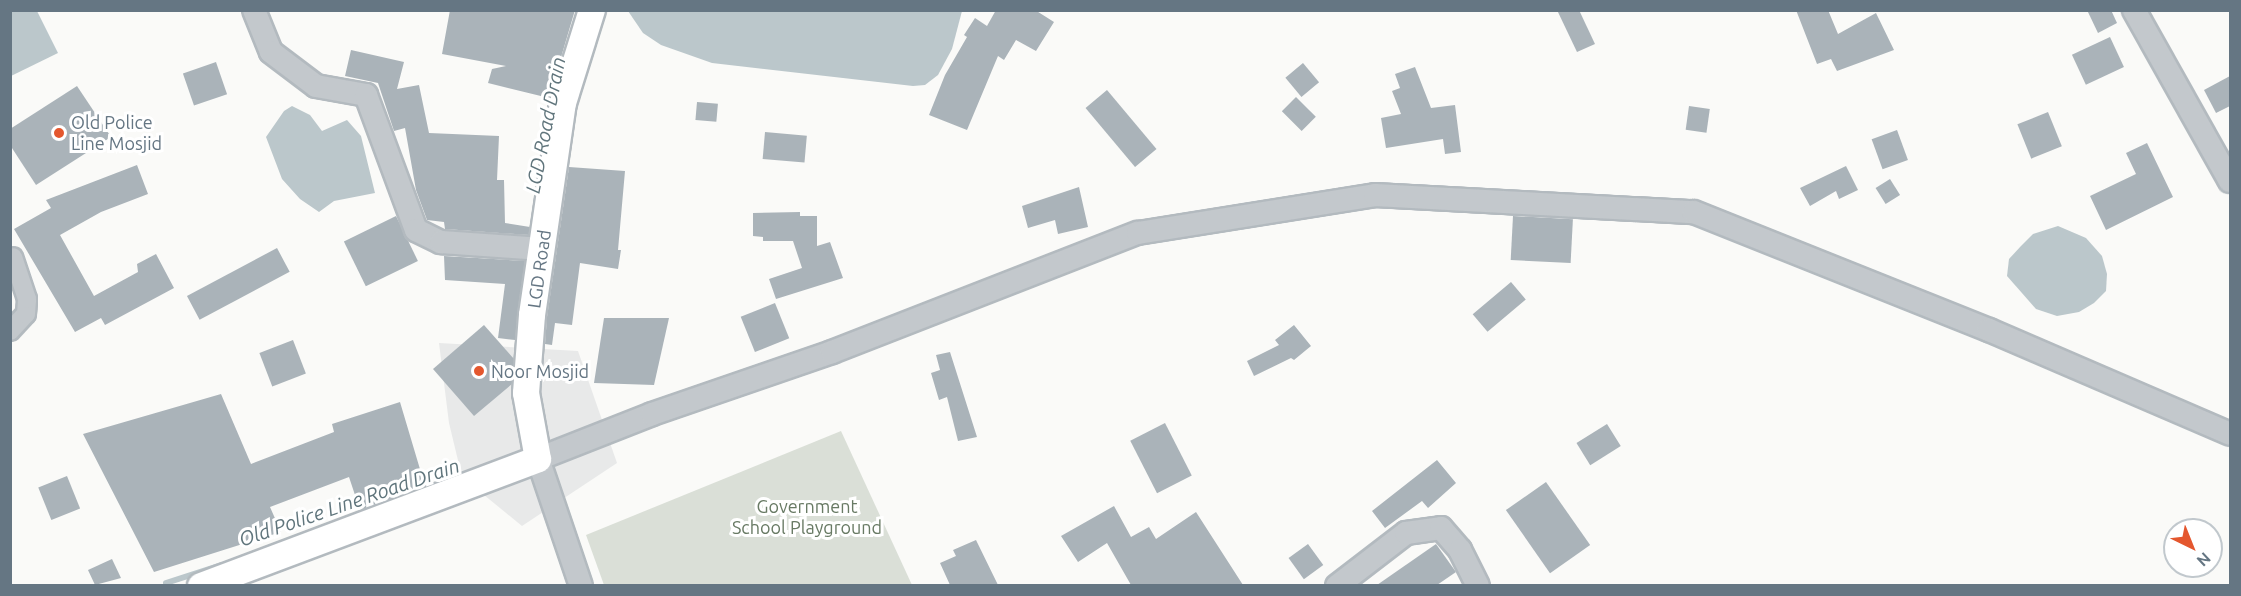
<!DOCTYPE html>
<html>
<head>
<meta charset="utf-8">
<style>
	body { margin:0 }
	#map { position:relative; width:2241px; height:596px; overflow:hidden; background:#fafaf8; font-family:Ubuntu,sans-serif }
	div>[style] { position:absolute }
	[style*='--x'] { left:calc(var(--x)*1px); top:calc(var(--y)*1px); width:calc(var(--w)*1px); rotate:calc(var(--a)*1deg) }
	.built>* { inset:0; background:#e8e9e9 }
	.green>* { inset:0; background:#dadfd7 }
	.water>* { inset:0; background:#bbc7cb }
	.stream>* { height:6px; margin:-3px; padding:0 3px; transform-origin:3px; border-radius:3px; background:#bbc7cb }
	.building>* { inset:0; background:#aab3b9; transform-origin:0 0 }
	.roads { filter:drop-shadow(2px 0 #b3babf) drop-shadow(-2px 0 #b3babf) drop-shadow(0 2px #b3babf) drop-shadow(0 -2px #b3babf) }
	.minor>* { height:18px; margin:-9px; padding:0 9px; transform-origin:9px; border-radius:9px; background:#c3c8cc }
	.tertiary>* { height:22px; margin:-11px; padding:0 11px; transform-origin:11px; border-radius:11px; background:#c3c8cc }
	.secondary>* { height:26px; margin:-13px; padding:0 13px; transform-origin:13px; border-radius:13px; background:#fff }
	.dots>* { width:16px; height:16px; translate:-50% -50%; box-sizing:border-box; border:3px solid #fff; border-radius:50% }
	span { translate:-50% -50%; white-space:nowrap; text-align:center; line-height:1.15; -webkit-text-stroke:6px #fff; paint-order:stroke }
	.poi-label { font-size:18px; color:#657683 }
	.left { translate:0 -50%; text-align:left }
	.street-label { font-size:18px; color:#657683 }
	.park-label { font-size:18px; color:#687a64 }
	.water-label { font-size:20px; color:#60757c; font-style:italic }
	.frame { position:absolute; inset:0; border:12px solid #657683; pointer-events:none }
	.north { position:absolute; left:2163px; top:518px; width:60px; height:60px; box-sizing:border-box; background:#fff; border:2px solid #c1c8cd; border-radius:50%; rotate:137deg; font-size:16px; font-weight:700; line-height:24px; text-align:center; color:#657683 }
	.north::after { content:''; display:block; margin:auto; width:21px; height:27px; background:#e4572e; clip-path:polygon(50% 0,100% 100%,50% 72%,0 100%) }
</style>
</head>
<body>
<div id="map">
	<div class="built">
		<i style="clip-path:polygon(439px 343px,578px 351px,617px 463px,522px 526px,462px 477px,449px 423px)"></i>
	</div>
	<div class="green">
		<i style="clip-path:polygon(841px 431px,912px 585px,604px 585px,586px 535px)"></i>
	</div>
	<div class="water">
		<i style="clip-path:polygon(11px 10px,37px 11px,58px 53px,11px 76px)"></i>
		<i style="clip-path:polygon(628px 11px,962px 11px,952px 49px,938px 75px,925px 85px,913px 86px,712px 63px,661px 45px,643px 33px)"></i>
		<i style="clip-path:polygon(292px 106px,310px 115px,322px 131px,347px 120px,361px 136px,375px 193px,334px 201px,319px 212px,300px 199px,282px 179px,266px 137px,284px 111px)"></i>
		<i style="clip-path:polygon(2058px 226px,2086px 238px,2102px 256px,2107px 274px,2106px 291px,2094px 303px,2079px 312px,2057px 316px,2036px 309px,2007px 276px,2009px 259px,2021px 246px,2033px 234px)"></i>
	</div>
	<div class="stream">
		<i style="--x:166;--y:583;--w:59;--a:-17.8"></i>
	</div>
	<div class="building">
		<i style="clip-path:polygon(450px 10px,575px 10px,549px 98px,488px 83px,492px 69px,506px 66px,442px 54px)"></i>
		<i style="clip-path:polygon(996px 10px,1035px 10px,1054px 22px,1036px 51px,1016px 40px,1004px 60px,998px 56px,967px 130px,929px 115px,945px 75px,967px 37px,964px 35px,975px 18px,987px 26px)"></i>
		<i style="clip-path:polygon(1557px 10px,1579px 10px,1595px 44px,1577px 52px)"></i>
		<i style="clip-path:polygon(1796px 10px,1828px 10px,1838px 34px,1876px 13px,1894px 50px,1837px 71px,1831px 59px,1817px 64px)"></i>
		<i style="clip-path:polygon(2087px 10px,2111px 10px,2117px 23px,2098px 33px)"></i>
		<i style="left:2110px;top:37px;width:33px;height:42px;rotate:65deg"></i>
		<i style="clip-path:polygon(351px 50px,404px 62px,397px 89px,419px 85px,429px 133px,499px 136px,497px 180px,504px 180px,505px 223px,530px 227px,529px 235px,445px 229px,444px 222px,427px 220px,416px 190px,405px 128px,394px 131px,378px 83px,345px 76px)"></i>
		<i style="left:216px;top:62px;width:34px;height:35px;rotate:71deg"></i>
		<i style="left:1303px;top:63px;width:25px;height:23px;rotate:50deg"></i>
		<i style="clip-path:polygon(1415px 67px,1431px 108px,1455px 105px,1461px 152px,1445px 154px,1443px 139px,1386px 148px,1381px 118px,1401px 114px,1392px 91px,1400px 88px,1395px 74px)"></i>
		<i style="clip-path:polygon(2230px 76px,2230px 106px,2216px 113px,2204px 90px)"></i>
		<i style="clip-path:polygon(77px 86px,111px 137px,36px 185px,10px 145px,10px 129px)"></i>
		<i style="left:1107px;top:90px;width:77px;height:28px;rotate:50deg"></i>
		<i style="left:1296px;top:97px;width:28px;height:20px;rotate:45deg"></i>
		<i style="left:697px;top:102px;width:21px;height:18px;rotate:5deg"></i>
		<i style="left:1689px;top:106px;width:21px;height:24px;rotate:8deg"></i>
		<i style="left:2048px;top:112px;width:37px;height:33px;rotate:68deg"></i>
		<i style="left:1897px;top:130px;width:32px;height:27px;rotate:70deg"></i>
		<i style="left:765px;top:132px;width:42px;height:27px;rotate:5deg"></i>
		<i style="clip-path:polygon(2147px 143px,2173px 197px,2106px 230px,2090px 196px,2136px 174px,2126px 153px)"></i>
		<i style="clip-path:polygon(137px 165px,148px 194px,101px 212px,60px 235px,94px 296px,138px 272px,137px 264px,156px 254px,174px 288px,105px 325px,101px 318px,75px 332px,14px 229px,51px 208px,46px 200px)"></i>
		<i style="clip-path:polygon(1846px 166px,1858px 190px,1839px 199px,1836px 191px,1810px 206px,1800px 188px)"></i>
		<i style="clip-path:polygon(569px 167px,625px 171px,618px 250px,621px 250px,618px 269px,580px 263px,572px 325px,555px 323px,552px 345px,545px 344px,547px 317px)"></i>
		<i style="left:1890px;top:179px;width:19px;height:17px;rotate:58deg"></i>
		<i style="clip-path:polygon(1079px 187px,1088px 227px,1058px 234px,1055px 220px,1028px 228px,1022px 206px)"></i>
		<i style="clip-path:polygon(800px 212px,800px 216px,817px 216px,817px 246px,830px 242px,843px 278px,776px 299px,769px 279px,802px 268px,793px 241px,763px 241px,763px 237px,753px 236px,753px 213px)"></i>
		<i style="left:396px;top:216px;width:50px;height:58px;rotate:64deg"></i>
		<i style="left:1513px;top:216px;width:60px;height:44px;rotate:3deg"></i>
		<i style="left:277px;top:248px;width:27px;height:102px;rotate:62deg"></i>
		<i style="clip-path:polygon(444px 256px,525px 261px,515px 340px,498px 338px,505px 284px,445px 280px)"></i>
		<i style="left:1511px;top:282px;width:23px;height:50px;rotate:50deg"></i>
		<i style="left:775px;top:303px;width:38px;height:37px;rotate:68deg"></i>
		<i style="clip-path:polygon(604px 318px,669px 318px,654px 385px,594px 383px)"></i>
		<i style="clip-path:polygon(484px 325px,514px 359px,512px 384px,474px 416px,433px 369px)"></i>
		<i style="clip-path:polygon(1294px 325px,1311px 346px,1294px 360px,1291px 358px,1254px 376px,1247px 361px,1279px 345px,1275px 340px)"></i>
		<i style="left:293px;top:340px;width:36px;height:36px;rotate:69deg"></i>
		<i style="clip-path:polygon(950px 352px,977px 437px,958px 441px,947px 397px,939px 400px,931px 373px,940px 370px,936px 355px)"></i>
		<i style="clip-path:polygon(221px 394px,251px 464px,334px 432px,332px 424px,400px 402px,425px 486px,360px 510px,349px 477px,270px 507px,281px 532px,154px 572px,83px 434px)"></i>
		<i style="left:1165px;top:423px;width:59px;height:39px;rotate:63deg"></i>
		<i style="left:1607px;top:424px;width:26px;height:36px;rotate:58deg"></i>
		<i style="clip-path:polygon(1437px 460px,1456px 483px,1428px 508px,1422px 501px,1385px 528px,1372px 511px)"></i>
		<i style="left:67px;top:476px;width:35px;height:31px;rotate:68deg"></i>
		<i style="left:1546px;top:482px;width:77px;height:49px;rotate:55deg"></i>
		<i style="clip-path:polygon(1114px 506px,1131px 537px,1149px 527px,1156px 539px,1196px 512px,1243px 585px,1131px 585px,1107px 543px,1078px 562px,1061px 536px)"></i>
		<i style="clip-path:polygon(976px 540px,998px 585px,950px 585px,940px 563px,956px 556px,953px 550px)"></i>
		<i style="left:1308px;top:544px;width:26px;height:24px;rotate:54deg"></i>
		<i style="clip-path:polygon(1436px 544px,1456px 572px,1437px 585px,1377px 585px)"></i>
		<i style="clip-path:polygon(112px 559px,121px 578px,95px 585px,88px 570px)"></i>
	</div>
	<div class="roads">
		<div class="minor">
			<i style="--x:10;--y:331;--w:23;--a:-47"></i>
			<i style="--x:26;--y:314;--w:15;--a:-86"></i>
			<i style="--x:27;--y:299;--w:44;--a:-108.4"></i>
		</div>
		<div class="tertiary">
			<i style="--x:254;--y:10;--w:45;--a:68"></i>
			<i style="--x:271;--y:52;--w:56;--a:37.1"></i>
			<i style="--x:316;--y:86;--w:51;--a:10.2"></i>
			<i style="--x:366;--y:95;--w:144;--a:69.7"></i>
			<i style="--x:416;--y:230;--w:28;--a:26"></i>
			<i style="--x:441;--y:242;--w:101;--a:4"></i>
			<i style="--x:2134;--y:10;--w:196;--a:60.7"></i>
			<i style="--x:581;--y:586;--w:134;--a:-108.7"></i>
			<i style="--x:538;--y:459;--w:123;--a:-21.5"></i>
			<i style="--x:652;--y:414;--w:190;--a:-19"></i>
			<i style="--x:832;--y:352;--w:328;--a:-21.3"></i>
			<i style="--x:1138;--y:233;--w:240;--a:-9.1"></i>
			<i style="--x:1375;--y:195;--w:319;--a:3.1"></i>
			<i style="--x:1694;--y:212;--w:318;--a:21.8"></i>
			<i style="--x:1989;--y:330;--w:262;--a:23.3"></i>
			<i style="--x:1337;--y:586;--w:87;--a:-37.5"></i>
			<i style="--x:1406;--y:533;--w:35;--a:-8"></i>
			<i style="--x:1441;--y:528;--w:29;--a:49"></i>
			<i style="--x:1460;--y:550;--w:40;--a:63.4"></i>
		</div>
		<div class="secondary">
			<i style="--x:201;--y:586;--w:360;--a:-20.6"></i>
			<i style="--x:538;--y:459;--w:67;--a:-100.3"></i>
			<i style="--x:526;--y:393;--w:78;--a:-85.6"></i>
			<i style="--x:532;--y:315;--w:214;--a:-81.7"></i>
			<i style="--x:563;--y:103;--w:97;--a:-72.7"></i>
		</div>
	</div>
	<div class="dots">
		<i style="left:59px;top:133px;background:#e4572e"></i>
		<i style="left:479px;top:371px;background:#e4572e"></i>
	</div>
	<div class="poi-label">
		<span class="left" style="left:71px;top:133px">Old Police<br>Line Mosjid</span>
		<span class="left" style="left:491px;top:371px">Noor Mosjid</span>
	</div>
	<div class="street-label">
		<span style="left:539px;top:269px;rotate:-82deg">LGD Road</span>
	</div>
	<div class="park-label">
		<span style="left:807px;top:517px">Government<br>School Playground</span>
	</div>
	<div class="water-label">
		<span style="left:545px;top:125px;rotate:-79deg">LGD Road Drain</span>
		<span style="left:349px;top:502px;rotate:-19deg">Old Police Line Road Drain</span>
	</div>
	<div class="frame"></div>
	<div class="north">N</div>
</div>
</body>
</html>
